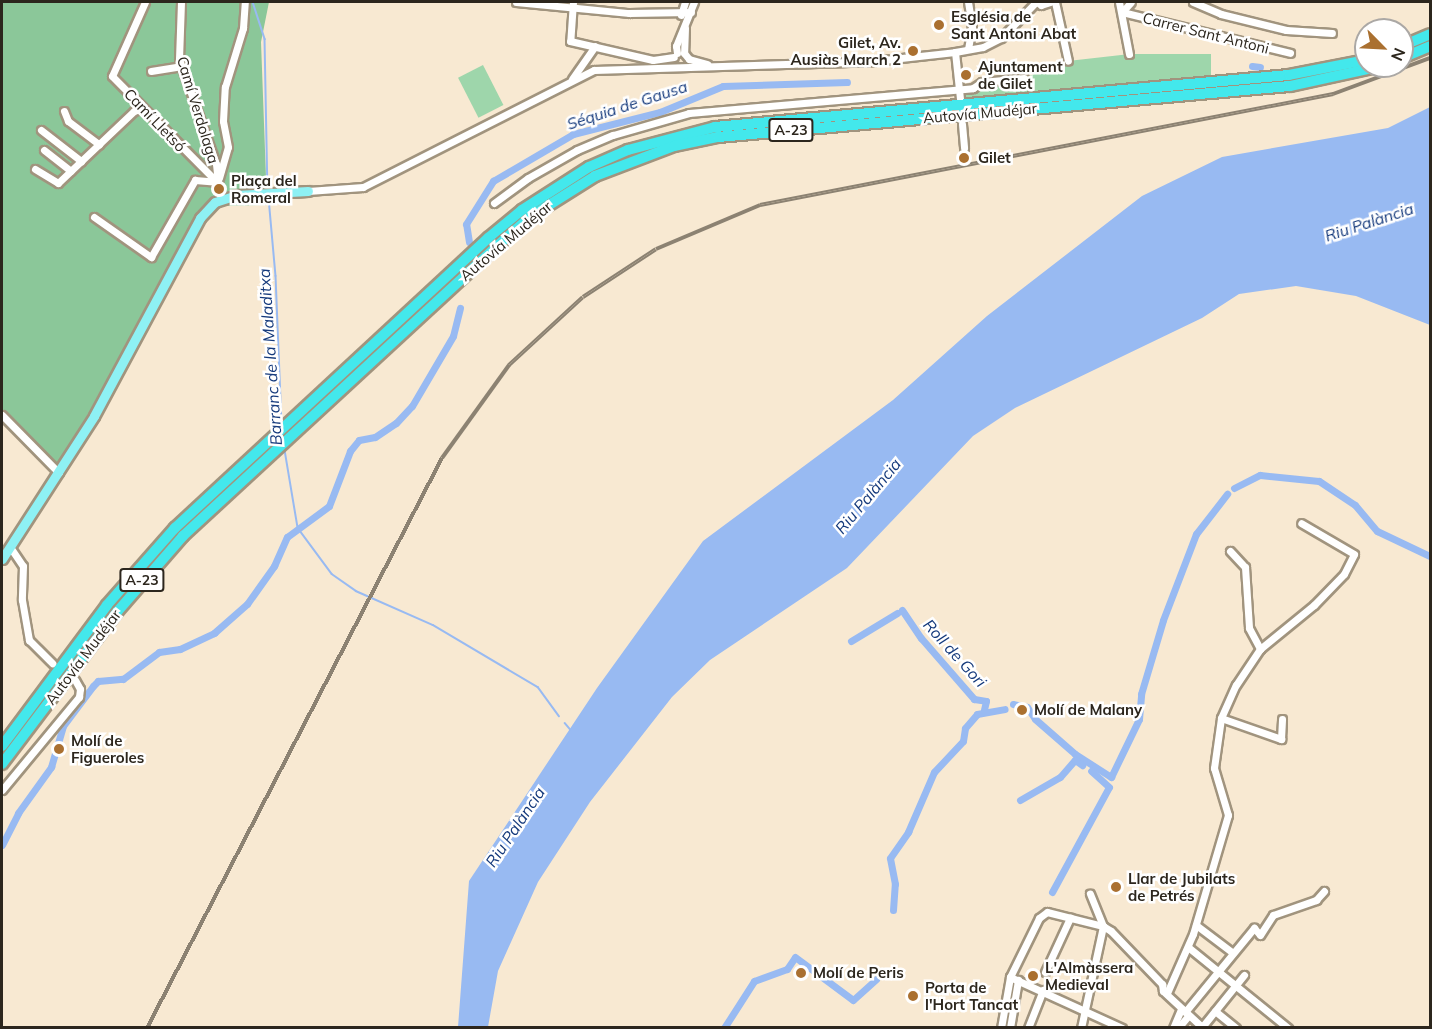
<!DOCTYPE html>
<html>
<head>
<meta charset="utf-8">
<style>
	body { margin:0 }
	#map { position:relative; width:1432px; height:1029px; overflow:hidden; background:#f8e9d2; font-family:Mulish,sans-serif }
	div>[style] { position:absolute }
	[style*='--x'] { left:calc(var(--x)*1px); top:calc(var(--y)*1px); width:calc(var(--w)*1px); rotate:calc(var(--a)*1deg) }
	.green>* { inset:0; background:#9ed6ab; transform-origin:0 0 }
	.forest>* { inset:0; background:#8bc799 }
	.water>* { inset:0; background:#98baf2 }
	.stream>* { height:1.5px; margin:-0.75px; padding:0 0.75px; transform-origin:0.75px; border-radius:0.75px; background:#98baf2 }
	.canal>* { height:7px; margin:-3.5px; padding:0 3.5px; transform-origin:3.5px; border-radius:3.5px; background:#98baf2 }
	.roads { filter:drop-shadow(2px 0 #a1947e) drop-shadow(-2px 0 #a1947e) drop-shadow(0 2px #a1947e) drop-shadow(0 -2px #a1947e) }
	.minor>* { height:7px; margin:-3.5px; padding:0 3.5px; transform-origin:3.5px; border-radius:3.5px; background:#fff }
	.major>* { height:9px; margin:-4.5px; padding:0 4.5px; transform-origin:4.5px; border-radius:4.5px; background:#8ef1f4 }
	.highway>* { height:10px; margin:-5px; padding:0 5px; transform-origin:5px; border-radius:5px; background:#43e8ec }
	.rail>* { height:4px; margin-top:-2px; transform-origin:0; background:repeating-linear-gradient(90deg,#fff 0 4.5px,#8c8272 0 9px); box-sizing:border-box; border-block:2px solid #8c8272 }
	.dots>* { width:16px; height:16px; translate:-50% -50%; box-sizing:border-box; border:3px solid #fff; border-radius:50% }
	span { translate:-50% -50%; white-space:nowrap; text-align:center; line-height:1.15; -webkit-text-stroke:5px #fff; paint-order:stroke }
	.shield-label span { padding:2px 4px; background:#fff; border:2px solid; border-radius:4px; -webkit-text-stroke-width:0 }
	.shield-label { font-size:14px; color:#2c261d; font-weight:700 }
	.poi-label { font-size:15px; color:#2c261d; font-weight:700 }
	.left { translate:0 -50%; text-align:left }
	.right { translate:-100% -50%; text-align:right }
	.street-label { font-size:15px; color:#2c261d }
	.water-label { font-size:16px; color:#153a7c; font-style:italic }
	.frame { position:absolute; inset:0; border:3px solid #2c261d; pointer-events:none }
	.north { position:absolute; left:1354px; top:18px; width:60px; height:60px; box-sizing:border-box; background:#fff; border:2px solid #aba8a5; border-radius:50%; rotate:114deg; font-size:16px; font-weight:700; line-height:24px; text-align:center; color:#2c261d }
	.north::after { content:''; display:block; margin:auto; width:21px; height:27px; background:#aa7030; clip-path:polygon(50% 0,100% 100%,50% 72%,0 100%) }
</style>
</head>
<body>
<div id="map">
	<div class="green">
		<i style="clip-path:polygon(1130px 54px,1211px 54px,1211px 78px,960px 99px,959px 89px,982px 82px,1024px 78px,1068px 61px)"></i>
		<i style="left:483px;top:65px;width:45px;height:28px;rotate:63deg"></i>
	</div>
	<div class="forest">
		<i style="clip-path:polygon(2px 2px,269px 2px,261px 42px,267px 205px,211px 206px,59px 473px,2px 419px)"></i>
	</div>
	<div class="water">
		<i style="clip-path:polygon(1430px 107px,1430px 325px,1356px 296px,1296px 286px,1239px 294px,1202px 318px,1015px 408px,973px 436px,847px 568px,710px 660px,672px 697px,590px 802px,538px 882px,498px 971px,488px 1027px,458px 1027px,469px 881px,597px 688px,703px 541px,893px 400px,987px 316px,1142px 196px,1222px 157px,1388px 128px)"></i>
	</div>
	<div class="stream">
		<i style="--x:253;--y:2;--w:39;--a:72"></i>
		<i style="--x:265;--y:39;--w:152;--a:88.9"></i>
		<i style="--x:269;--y:198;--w:78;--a:84.9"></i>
		<i style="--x:276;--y:276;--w:148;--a:87.7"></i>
		<i style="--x:285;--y:450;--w:79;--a:80.5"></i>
		<i style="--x:298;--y:528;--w:57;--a:53.5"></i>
		<i style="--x:332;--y:574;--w:29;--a:35"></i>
		<i style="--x:356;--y:591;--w:84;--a:23.8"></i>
		<i style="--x:433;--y:625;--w:122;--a:30.6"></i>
		<i style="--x:538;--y:687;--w:36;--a:54"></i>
		<i style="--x:565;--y:723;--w:8;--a:50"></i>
	</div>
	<div class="canal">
		<i style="--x:1252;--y:66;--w:8;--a:7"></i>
		<i style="--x:469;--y:242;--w:18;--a:-99"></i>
		<i style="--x:466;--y:224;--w:51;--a:-57.9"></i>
		<i style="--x:493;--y:181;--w:93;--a:-30.4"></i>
		<i style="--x:573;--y:134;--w:90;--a:-14.2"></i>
		<i style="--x:660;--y:112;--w:68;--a:-22.4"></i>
		<i style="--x:723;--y:86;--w:124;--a:-1.8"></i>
		<i style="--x:1234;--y:488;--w:29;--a:-27"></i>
		<i style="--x:1260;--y:475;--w:59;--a:5.8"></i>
		<i style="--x:1319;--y:481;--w:43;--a:33.7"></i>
		<i style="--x:1355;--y:505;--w:34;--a:50"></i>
		<i style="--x:1377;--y:531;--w:59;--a:25.3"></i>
		<i style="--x:902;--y:610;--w:34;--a:56"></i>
		<i style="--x:921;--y:638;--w:81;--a:49"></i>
		<i style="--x:974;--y:699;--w:12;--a:9"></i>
		<i style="--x:986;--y:701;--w:9;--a:103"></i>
		<i style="--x:851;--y:641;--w:54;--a:-31.3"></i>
		<i style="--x:1013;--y:704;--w:14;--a:12"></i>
		<i style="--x:1027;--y:707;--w:14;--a:56"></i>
		<i style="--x:1035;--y:719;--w:53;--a:41.2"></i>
		<i style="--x:1075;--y:754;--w:43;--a:32.6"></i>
		<i style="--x:1111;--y:777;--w:64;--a:-64.2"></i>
		<i style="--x:1139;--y:719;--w:25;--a:-85"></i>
		<i style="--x:1141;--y:694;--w:77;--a:-73.4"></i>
		<i style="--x:1163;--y:620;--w:92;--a:-69"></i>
		<i style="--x:1196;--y:534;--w:51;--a:-52.2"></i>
		<i style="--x:1020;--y:800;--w:46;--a:-29.9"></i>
		<i style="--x:1060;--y:777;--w:23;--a:-49"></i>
		<i style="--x:1075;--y:760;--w:9;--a:36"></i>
		<i style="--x:2;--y:845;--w:36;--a:-63"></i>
		<i style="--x:18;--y:813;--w:57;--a:-54.3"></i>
		<i style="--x:51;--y:767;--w:43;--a:-73.7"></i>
		<i style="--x:63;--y:726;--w:50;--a:-53.1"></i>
		<i style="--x:93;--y:686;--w:7;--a:-45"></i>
		<i style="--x:98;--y:681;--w:25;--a:-5"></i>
		<i style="--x:123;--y:679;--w:45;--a:-36.9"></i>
		<i style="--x:159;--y:652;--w:21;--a:-8"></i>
		<i style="--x:180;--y:649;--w:38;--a:-25"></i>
		<i style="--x:214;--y:633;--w:44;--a:-41.3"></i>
		<i style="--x:247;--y:604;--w:47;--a:-54.6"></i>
		<i style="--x:274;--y:566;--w:32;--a:-66"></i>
		<i style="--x:287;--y:537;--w:52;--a:-36.4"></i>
		<i style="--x:329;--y:506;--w:59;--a:-69.1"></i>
		<i style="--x:350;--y:451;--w:14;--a:-51"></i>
		<i style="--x:359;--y:440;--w:16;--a:-11"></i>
		<i style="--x:375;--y:437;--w:25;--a:-34"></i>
		<i style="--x:396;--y:423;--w:23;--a:-47"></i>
		<i style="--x:412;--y:406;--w:81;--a:-59.6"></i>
		<i style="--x:453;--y:336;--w:29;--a:-76"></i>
		<i style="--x:1052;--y:892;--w:119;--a:-61.5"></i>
		<i style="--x:1109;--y:787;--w:24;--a:-138"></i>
		<i style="--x:893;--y:910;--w:26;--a:-86"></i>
		<i style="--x:895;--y:884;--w:26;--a:-101"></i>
		<i style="--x:890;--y:858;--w:32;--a:-55"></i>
		<i style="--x:908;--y:832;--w:65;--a:-66.6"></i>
		<i style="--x:934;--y:772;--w:42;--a:-46.9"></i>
		<i style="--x:963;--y:741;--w:13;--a:-81"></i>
		<i style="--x:965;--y:728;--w:18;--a:-49"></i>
		<i style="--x:977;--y:714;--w:28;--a:-10"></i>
		<i style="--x:724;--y:1028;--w:56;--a:-57.4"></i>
		<i style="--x:754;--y:981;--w:35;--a:-20"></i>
		<i style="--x:787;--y:969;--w:14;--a:-56"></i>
		<i style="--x:795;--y:957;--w:72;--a:36.6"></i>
		<i style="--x:853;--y:1000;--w:31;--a:-42"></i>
	</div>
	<div class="roads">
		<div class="minor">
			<i style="--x:145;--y:2;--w:81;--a:114"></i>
			<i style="--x:112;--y:76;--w:151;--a:45.3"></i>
			<i style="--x:218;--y:183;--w:17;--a:80"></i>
			<i style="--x:181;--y:2;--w:57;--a:92"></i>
			<i style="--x:179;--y:59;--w:111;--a:70.6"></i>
			<i style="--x:216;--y:164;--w:19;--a:84"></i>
			<i style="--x:516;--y:2;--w:114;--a:5.6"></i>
			<i style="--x:629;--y:13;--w:62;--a:-0.9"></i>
			<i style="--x:573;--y:2;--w:39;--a:94"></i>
			<i style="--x:570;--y:41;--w:85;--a:12.9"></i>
			<i style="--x:653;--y:60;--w:21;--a:-8"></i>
			<i style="--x:1037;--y:2;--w:5;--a:37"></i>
			<i style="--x:1041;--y:5;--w:9;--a:-18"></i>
			<i style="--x:1055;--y:2;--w:60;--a:77.6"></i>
			<i style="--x:1119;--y:2;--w:53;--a:79.1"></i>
			<i style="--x:1193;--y:2;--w:30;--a:23"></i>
			<i style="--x:1221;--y:14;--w:67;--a:13.8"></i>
			<i style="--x:1286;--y:30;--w:46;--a:3.7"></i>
			<i style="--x:1122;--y:12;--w:173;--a:13.7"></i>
			<i style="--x:1122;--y:12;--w:13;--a:-48"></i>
			<i style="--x:681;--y:15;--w:14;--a:-73"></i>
			<i style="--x:685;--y:28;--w:25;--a:92"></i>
			<i style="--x:684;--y:53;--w:8;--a:50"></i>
			<i style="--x:689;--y:59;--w:19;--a:16"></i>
			<i style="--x:968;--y:49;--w:22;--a:-80"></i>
			<i style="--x:972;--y:27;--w:25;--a:-99"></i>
			<i style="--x:955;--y:52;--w:47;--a:83.9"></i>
			<i style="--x:677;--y:53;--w:7;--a:-98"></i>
			<i style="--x:676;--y:46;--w:48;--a:-67.8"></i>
			<i style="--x:151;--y:71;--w:30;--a:-9"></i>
			<i style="--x:572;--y:79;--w:40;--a:-55.1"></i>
			<i style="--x:64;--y:111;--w:11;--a:68"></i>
			<i style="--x:68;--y:121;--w:39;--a:37"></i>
			<i style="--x:962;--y:124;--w:24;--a:85"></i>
			<i style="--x:41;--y:130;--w:51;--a:37.8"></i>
			<i style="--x:44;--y:150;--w:34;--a:38"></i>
			<i style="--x:35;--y:169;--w:27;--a:31"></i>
			<i style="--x:58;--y:183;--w:105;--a:-43.5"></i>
			<i style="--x:134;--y:111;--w:9;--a:-18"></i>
			<i style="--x:219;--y:178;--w:32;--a:-74"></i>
			<i style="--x:228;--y:147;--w:26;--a:-101"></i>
			<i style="--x:223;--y:121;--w:34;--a:-87"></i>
			<i style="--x:225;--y:87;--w:62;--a:-73"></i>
			<i style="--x:243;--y:28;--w:26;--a:-86"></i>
			<i style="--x:308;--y:191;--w:55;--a:-4.2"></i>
			<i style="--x:363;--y:187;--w:259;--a:-26.9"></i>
			<i style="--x:594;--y:70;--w:280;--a:-1.8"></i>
			<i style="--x:874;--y:61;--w:81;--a:-6.3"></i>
			<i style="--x:955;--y:52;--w:28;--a:-10"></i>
			<i style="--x:983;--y:47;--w:20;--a:-27"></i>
			<i style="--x:1001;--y:38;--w:50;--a:-45.8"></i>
			<i style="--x:494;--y:203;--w:42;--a:-36.3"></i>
			<i style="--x:528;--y:178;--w:56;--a:-29.7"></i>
			<i style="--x:577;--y:150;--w:39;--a:-23"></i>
			<i style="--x:613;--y:135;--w:79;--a:-16.1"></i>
			<i style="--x:689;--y:113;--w:285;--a:-5"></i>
			<i style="--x:973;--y:88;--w:11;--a:-34"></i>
			<i style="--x:982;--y:82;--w:42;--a:-5.4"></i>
			<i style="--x:94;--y:217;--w:70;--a:35.1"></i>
			<i style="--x:151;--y:257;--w:89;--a:-60.3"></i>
			<i style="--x:195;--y:180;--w:21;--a:5"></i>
			<i style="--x:2;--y:415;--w:81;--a:45.5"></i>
			<i style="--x:10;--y:547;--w:23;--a:56"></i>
			<i style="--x:23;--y:566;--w:34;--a:92"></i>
			<i style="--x:22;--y:600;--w:41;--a:80.1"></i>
			<i style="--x:29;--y:640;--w:33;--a:45"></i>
			<i style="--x:1230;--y:551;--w:22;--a:47"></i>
			<i style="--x:1245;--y:567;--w:61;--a:86.2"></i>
			<i style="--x:1249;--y:628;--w:24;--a:62"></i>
			<i style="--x:1221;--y:718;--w:64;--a:19.3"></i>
			<i style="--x:1281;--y:739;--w:20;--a:-87"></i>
			<i style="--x:2;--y:790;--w:121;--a:-50.4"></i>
			<i style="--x:79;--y:697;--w:8;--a:-83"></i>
			<i style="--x:80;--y:689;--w:10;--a:-119"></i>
			<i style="--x:1196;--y:925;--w:46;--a:37.1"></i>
			<i style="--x:1188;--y:947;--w:129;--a:39"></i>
			<i style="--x:1045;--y:972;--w:60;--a:-65.2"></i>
			<i style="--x:1010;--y:977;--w:123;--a:24.5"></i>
			<i style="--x:1167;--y:993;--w:64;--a:-66.2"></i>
			<i style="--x:1193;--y:934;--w:124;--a:-73.6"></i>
			<i style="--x:1228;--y:815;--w:49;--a:-106.6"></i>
			<i style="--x:1214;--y:768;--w:50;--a:-82"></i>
			<i style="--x:1221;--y:718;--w:36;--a:-66"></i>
			<i style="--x:1236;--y:685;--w:43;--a:-56.3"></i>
			<i style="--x:1260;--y:649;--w:70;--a:-39.2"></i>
			<i style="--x:1314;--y:605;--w:43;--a:-45.9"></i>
			<i style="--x:1344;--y:574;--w:22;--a:-63"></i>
			<i style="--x:1354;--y:554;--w:61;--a:-149.7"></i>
			<i style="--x:1215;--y:1011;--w:27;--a:39"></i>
			<i style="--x:1185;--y:1012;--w:109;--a:-50.6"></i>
			<i style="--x:1254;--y:928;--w:9;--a:49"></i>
			<i style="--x:1260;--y:935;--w:24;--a:-57"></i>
			<i style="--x:1273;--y:915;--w:46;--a:-19.2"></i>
			<i style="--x:1316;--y:900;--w:12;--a:-48"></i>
			<i style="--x:1202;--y:1027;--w:67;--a:-51.1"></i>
			<i style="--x:1001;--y:1028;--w:52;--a:-80"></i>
			<i style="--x:1010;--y:977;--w:66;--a:-63.8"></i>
			<i style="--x:1039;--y:918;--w:10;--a:-37"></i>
			<i style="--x:1047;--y:912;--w:58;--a:14"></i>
			<i style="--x:1103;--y:926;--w:9;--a:32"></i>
			<i style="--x:1111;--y:931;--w:74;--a:46.1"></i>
			<i style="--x:1162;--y:984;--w:7;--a:82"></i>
			<i style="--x:1163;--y:991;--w:54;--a:42.8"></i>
			<i style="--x:1010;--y:1028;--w:49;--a:-80.5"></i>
			<i style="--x:1028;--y:1028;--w:41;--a:-68.5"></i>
			<i style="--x:1081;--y:1028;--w:104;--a:-77.8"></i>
			<i style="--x:1103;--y:926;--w:35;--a:-112"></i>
			<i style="--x:1173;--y:1028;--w:21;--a:-67"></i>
			<i style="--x:1178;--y:1028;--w:16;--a:-50"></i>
		</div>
		<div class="major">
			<i style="--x:2;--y:559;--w:170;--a:-57.2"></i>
			<i style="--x:94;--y:416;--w:225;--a:-61.8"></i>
			<i style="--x:200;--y:218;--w:22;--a:-47"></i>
			<i style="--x:215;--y:202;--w:22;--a:-18"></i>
			<i style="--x:236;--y:195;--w:72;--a:-3.2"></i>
		</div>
		<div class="highway">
			<i style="--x:1402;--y:46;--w:30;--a:-23"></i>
			<i style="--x:1402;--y:58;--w:30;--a:-23"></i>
			<i style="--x:2;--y:746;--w:176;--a:-53.3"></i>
			<i style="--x:107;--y:605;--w:103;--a:-48.6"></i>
			<i style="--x:175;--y:528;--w:427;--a:-42.8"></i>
			<i style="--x:488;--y:238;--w:44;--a:-39.5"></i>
			<i style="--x:522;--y:210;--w:80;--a:-32.7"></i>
			<i style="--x:589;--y:167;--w:43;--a:-23.6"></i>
			<i style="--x:628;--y:150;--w:90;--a:-14.8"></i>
			<i style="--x:715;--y:127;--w:576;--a:-5.18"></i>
			<i style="--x:1289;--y:75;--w:78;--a:-11"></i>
			<i style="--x:2;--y:764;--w:191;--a:-52.9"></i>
			<i style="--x:117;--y:612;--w:101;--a:-49"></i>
			<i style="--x:183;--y:536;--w:427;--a:-42.7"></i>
			<i style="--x:497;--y:246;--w:44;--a:-41.3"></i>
			<i style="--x:530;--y:217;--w:77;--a:-32.2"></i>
			<i style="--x:595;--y:176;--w:85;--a:-20.8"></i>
			<i style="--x:674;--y:146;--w:45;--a:-11.6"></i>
			<i style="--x:718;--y:137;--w:574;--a:-5.1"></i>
			<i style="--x:1290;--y:86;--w:94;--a:-12.3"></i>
		</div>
	</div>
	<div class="rail">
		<i style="--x:147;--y:1028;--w:642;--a:-62.64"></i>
		<i style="--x:442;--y:458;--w:115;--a:-54.2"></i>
		<i style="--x:509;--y:365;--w:100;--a:-42.6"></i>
		<i style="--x:583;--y:297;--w:87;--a:-33.3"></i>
		<i style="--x:656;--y:249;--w:113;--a:-22.9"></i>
		<i style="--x:760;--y:205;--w:584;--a:-10.96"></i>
		<i style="--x:1333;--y:94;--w:103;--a:-20.4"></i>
	</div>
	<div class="dots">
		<i style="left:939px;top:25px;background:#aa7030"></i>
		<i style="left:913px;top:51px;background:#aa7030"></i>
		<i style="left:966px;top:75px;background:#aa7030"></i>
		<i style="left:964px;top:158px;background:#aa7030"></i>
		<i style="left:219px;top:189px;background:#aa7030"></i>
		<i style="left:1022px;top:710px;background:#aa7030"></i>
		<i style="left:59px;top:749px;background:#aa7030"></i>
		<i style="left:1116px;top:887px;background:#aa7030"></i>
		<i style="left:801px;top:973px;background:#aa7030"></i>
		<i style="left:1033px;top:976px;background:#aa7030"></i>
		<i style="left:913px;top:996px;background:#aa7030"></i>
	</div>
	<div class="shield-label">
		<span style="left:791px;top:130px">A-23</span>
		<span style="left:142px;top:580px">A-23</span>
	</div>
	<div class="poi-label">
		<span class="left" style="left:951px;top:25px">Església de<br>Sant Antoni Abat</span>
		<span class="right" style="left:901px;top:51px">Gilet, Av.<br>Ausiàs March 2</span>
		<span class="left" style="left:978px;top:75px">Ajuntament<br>de Gilet</span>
		<span class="left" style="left:978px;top:158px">Gilet</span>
		<span class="left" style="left:231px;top:189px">Plaça del<br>Romeral</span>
		<span class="left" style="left:1034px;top:710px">Molí de Malany</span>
		<span class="left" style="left:71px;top:749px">Molí de<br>Figueroles</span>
		<span class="left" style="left:1128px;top:887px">Llar de Jubilats<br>de Petrés</span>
		<span class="left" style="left:1045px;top:976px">L'Almàssera<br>Medieval</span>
		<span class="left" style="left:813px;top:973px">Molí de Peris</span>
		<span class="left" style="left:925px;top:996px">Porta de<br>l'Hort Tancat</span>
	</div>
	<div class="street-label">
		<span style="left:1206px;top:33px;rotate:14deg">Carrer Sant Antoni</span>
		<span style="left:198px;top:110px;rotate:73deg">Camí Verdolaga</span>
		<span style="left:980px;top:113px;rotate:-5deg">Autovía Mudéjar</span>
		<span style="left:155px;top:120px;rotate:46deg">Camí Lletsó</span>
		<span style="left:506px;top:241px;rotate:-40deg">Autovía Mudéjar</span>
		<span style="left:83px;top:657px;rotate:-53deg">Autovía Mudéjar</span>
	</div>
	<div class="water-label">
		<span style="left:627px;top:105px;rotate:-18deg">Séquia de Gausa</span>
		<span style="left:1369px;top:222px;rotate:-18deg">Riu Palància</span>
		<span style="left:270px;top:357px;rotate:-94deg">Barranc de la Maladitxa</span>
		<span style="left:868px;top:496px;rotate:-50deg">Riu Palància</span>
		<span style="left:955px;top:653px;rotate:48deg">Roll de Gori</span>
		<span style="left:515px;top:827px;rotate:-56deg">Riu Palància</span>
	</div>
	<div class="frame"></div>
	<div class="north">N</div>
</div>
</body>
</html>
